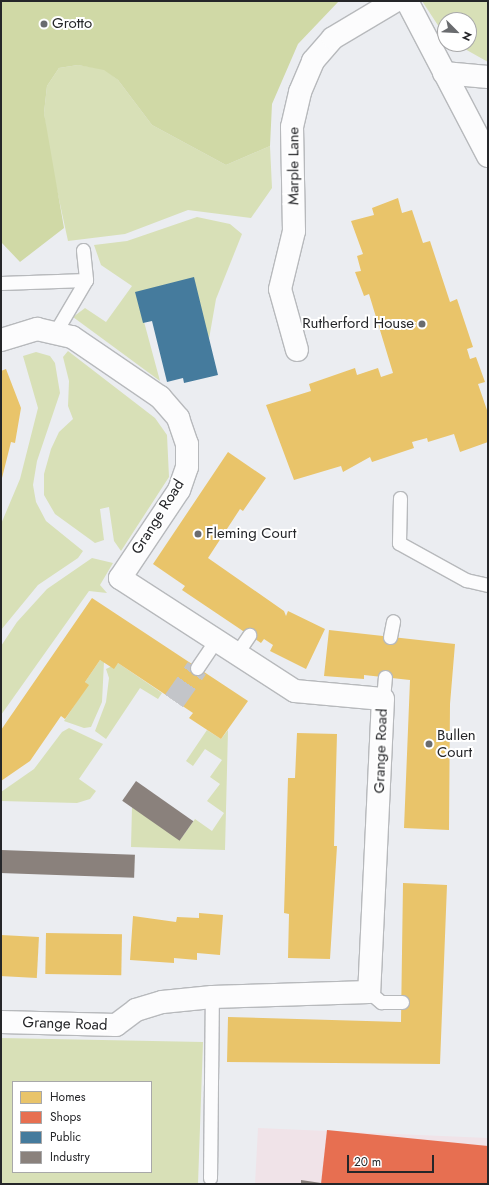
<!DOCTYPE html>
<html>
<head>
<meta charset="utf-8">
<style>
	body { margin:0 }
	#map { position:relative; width:489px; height:1185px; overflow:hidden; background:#ebedf1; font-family:Jost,sans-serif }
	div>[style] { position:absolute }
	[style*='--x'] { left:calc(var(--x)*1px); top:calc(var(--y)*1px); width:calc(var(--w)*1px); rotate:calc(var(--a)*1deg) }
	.commercial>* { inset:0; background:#f0e3e8 }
	.green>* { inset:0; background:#d8e0b7 }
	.forest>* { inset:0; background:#d0d9a6 }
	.homes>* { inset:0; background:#e9c46a; transform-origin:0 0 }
	.shops>* { inset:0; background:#e76f51 }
	.public>* { inset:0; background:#457b9d }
	.industry>* { inset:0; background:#8a817c; transform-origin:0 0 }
	.street-tunnel>* { height:22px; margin-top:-11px; transform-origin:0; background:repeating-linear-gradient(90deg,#c3c5c9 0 22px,transparent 0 33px) }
	.roads { filter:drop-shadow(1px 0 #b7b9bc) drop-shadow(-1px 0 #b7b9bc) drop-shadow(0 1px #b7b9bc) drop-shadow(0 -1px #b7b9bc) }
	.lane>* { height:13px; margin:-6.5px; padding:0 6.5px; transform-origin:6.5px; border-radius:6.5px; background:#fcfcfd }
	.street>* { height:22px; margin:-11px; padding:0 11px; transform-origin:11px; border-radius:11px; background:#fcfcfd }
	.dots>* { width:11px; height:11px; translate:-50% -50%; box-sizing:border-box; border:2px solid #fff; border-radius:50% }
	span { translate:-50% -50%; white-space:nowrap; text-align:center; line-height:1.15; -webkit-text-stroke:4px #fff; paint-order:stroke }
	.poi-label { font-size:15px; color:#252629 }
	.left { translate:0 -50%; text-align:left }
	.right { translate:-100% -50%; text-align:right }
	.street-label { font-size:15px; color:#252629 }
	.frame { position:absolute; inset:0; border:2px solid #252629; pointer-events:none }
	.legend { position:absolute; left:12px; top:1081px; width:140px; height:92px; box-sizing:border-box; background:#fff; border:1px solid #a8a8a9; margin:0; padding:5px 7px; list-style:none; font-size:12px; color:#252629 }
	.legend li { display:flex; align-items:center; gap:8px; height:20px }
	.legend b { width:20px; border:1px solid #a8a8a9 }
	.north { position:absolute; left:437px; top:12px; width:40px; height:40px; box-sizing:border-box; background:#fff; border:1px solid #a8a8a9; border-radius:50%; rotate:114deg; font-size:11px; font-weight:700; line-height:16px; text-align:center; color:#252629 }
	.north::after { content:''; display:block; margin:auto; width:14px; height:18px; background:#6a6c6f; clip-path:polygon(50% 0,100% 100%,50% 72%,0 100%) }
	.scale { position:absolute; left:347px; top:1155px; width:87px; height:18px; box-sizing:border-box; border:2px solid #252629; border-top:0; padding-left:5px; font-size:12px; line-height:14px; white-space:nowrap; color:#252629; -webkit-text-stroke:3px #fff; paint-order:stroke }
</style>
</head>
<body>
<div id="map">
	<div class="commercial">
		<i style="clip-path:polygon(258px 1128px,488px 1138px,488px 1184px,255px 1184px)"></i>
	</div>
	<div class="green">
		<i style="clip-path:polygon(422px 1px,488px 1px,488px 62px,456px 44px,469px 44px,469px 20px,445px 20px,445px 36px)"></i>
		<i style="clip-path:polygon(78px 65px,104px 69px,118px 80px,152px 125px,226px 165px,270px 146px,272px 188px,251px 218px,188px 210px,125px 234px,68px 241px,49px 153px,44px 113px,47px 86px,59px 68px)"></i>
		<i style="clip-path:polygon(197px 217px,230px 224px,242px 234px,216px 299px,209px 339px,136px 292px,160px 381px,73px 317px,85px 308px,106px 322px,132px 286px,101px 265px,94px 245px,127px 241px)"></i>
		<i style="clip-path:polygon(68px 351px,155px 418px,167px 435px,169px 477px,121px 551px,114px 541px,109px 507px,100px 509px,104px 540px,95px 543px,55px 514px,44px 495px,44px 474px,51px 449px,59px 432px,73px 419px,68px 406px,69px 381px,63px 357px)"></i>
		<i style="clip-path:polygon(36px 352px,50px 356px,55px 363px,60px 393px,37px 461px,33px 485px,36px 502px,46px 521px,83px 551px,78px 558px,38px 585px,1px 630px,1px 524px,20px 479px,38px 408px,23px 356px)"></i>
		<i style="clip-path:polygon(92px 558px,113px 563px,100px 585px,107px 593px,89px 591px,1px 715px,1px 646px,17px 622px,47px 589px)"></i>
		<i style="clip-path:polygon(100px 660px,104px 662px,102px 702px,91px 727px,84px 728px,64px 721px,88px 685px,85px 682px)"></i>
		<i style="clip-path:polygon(118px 663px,162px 693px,158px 699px,140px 688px,106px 739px,95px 731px,106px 702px,109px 678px,106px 669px)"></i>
		<i style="clip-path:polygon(69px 728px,103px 744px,79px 779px,96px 791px,90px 799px,77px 803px,1px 801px,1px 792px,34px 769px,62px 732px)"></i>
		<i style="clip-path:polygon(207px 730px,221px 739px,228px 730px,225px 850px,131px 847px,132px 807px,180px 840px,195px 819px,212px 831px,224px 813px,207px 801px,220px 784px,210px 777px,222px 760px,205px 749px,193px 766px,186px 761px)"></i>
		<i style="clip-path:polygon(evenodd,1px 1038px,203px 1042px,198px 1184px,1px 1184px,1px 1038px,13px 1082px,151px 1082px,151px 1172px,13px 1172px,13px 1082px)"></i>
	</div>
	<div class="forest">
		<i style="clip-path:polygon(1px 1px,339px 1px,298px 44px,272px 104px,270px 146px,226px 165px,152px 125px,118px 80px,104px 70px,78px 65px,59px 68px,47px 86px,44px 113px,64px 228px,20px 262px,1px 242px)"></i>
	</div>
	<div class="homes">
		<i style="clip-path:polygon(398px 198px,402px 213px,412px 210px,423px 243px,430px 241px,450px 302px,457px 299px,473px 347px,467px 349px,470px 359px,476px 357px,485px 382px,478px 384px,488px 413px,488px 442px,460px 452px,454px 434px,428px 442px,427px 438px,412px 442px,414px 448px,372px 462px,370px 457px,343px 472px,341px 466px,294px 480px,266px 405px,311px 391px,309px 384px,355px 368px,357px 375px,378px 368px,381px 377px,393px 373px,369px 294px,364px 296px,355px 272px,361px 271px,357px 256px,363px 254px,351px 221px,374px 215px,372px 208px)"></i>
		<i style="clip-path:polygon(6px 369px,21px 408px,15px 443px,11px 442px,1px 482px,1px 371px)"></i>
		<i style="clip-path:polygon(228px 452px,266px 478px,243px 511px,240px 509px,208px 558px,284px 611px,286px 616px,288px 611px,325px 629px,306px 669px,270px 651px,273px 645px,264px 639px,261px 643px,182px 590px,185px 586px,153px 564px)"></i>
		<i style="clip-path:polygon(92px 598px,248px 701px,221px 739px,189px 718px,193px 713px,118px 663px,114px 669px,100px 660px,85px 682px,89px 685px,65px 719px,61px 716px,30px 761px,1px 781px,1px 730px)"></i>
		<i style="clip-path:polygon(329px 630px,455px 644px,450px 704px,449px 830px,404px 828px,410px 680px,364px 675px,364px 679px,324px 676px)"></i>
		<i style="clip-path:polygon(297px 733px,337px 734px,334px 846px,337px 846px,330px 959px,288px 958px,289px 914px,284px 913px,288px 778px,295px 778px)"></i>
		<i style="clip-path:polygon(403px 883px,447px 885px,440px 1064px,227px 1062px,228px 1017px,401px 1022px)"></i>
		<i style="clip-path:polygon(199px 913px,223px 915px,220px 955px,197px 953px,197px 960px,174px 958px,174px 963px,130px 960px,133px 916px,176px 922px,177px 917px,199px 918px)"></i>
		<i style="left:46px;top:933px;width:76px;height:41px;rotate:1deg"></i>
		<i style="left:1px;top:935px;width:38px;height:41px;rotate:3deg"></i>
	</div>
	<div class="shops">
		<i style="clip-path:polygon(327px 1130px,488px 1146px,488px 1184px,321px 1184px)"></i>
	</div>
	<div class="public">
		<i style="clip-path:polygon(194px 277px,218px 375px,184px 383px,183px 378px,167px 382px,152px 321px,143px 323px,135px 292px)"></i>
	</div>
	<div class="industry">
		<i style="left:136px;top:781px;width:70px;height:24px;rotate:35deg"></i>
		<i style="left:1px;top:850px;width:134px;height:23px;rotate:2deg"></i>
		<i style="clip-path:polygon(301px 1180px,321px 1183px,321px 1184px,301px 1184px)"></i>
	</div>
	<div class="street-tunnel">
		<i style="--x:174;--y:701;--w:40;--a:-55.1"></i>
	</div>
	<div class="roads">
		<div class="lane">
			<i style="--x:83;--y:250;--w:30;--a:84"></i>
			<i style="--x:1;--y:283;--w:85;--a:-2"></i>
			<i style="--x:86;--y:280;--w:59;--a:120.5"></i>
			<i style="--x:400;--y:498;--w:45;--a:91.3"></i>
			<i style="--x:399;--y:543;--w:77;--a:28.9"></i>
			<i style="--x:466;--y:580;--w:23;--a:13"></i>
			<i style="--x:390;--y:637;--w:16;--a:-79"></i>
			<i style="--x:237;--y:653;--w:22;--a:-56"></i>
			<i style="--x:197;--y:668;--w:34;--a:-56"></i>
			<i style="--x:383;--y:699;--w:22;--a:-85"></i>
			<i style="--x:369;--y:992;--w:16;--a:40"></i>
			<i style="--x:381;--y:1002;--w:21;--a:0"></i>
			<i style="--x:210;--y:1178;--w:181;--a:-89.4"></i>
		</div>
		<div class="street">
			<i style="--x:407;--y:1;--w:175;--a:62.4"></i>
			<i style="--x:444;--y:73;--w:44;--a:5.2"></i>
			<i style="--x:1;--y:340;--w:38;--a:-17"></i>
			<i style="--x:37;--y:329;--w:36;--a:13"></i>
			<i style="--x:72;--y:337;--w:107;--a:34.3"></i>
			<i style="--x:160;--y:397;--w:28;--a:49"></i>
			<i style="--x:178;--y:418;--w:28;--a:71"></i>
			<i style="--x:187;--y:444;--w:23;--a:90"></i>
			<i style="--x:187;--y:467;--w:24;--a:109"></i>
			<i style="--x:179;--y:490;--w:106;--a:123.8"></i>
			<i style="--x:120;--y:578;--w:208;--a:32.9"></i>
			<i style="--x:295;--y:691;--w:88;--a:5.2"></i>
			<i style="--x:383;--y:699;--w:293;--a:92.7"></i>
			<i style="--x:369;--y:992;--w:157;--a:178.2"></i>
			<i style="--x:212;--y:997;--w:50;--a:174.3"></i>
			<i style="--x:162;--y:1002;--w:27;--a:163"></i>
			<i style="--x:136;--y:1010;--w:25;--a:143"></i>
			<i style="--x:116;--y:1025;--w:115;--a:-178.5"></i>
			<i style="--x:297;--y:350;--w:63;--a:-105.6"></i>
			<i style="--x:280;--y:289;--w:60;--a:-76.4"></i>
			<i style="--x:294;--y:231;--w:104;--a:-91.1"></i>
			<i style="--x:292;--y:127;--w:36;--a:-77"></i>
			<i style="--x:300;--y:92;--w:34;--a:-67"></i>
			<i style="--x:313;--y:61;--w:30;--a:-49"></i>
			<i style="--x:333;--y:38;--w:72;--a:-30.8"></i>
		</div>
	</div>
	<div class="dots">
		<i style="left:44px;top:24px;background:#6a6c6f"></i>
		<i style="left:422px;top:324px;background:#6a6c6f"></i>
		<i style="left:198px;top:534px;background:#6a6c6f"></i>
		<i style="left:429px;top:744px;background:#6a6c6f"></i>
	</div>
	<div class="poi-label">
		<span class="left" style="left:52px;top:24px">Grotto</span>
		<span class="right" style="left:414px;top:324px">Rutherford House</span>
		<span class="left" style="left:206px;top:534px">Fleming Court</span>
		<span class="left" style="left:437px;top:744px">Bullen<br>Court</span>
	</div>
	<div class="street-label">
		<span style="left:294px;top:166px;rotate:-90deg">Marple Lane</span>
		<span style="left:158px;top:517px;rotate:-58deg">Grange Road</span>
		<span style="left:381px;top:751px;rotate:-88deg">Grange Road</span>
		<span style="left:65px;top:1024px;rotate:2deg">Grange Road</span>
	</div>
	<div class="frame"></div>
	<ul class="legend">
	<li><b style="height:11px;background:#e9c46a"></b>Homes</li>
	<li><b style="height:11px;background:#e76f51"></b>Shops</li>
	<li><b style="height:11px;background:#457b9d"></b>Public</li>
	<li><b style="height:11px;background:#8a817c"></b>Industry</li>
	</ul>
	<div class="north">N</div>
	<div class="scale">20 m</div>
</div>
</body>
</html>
